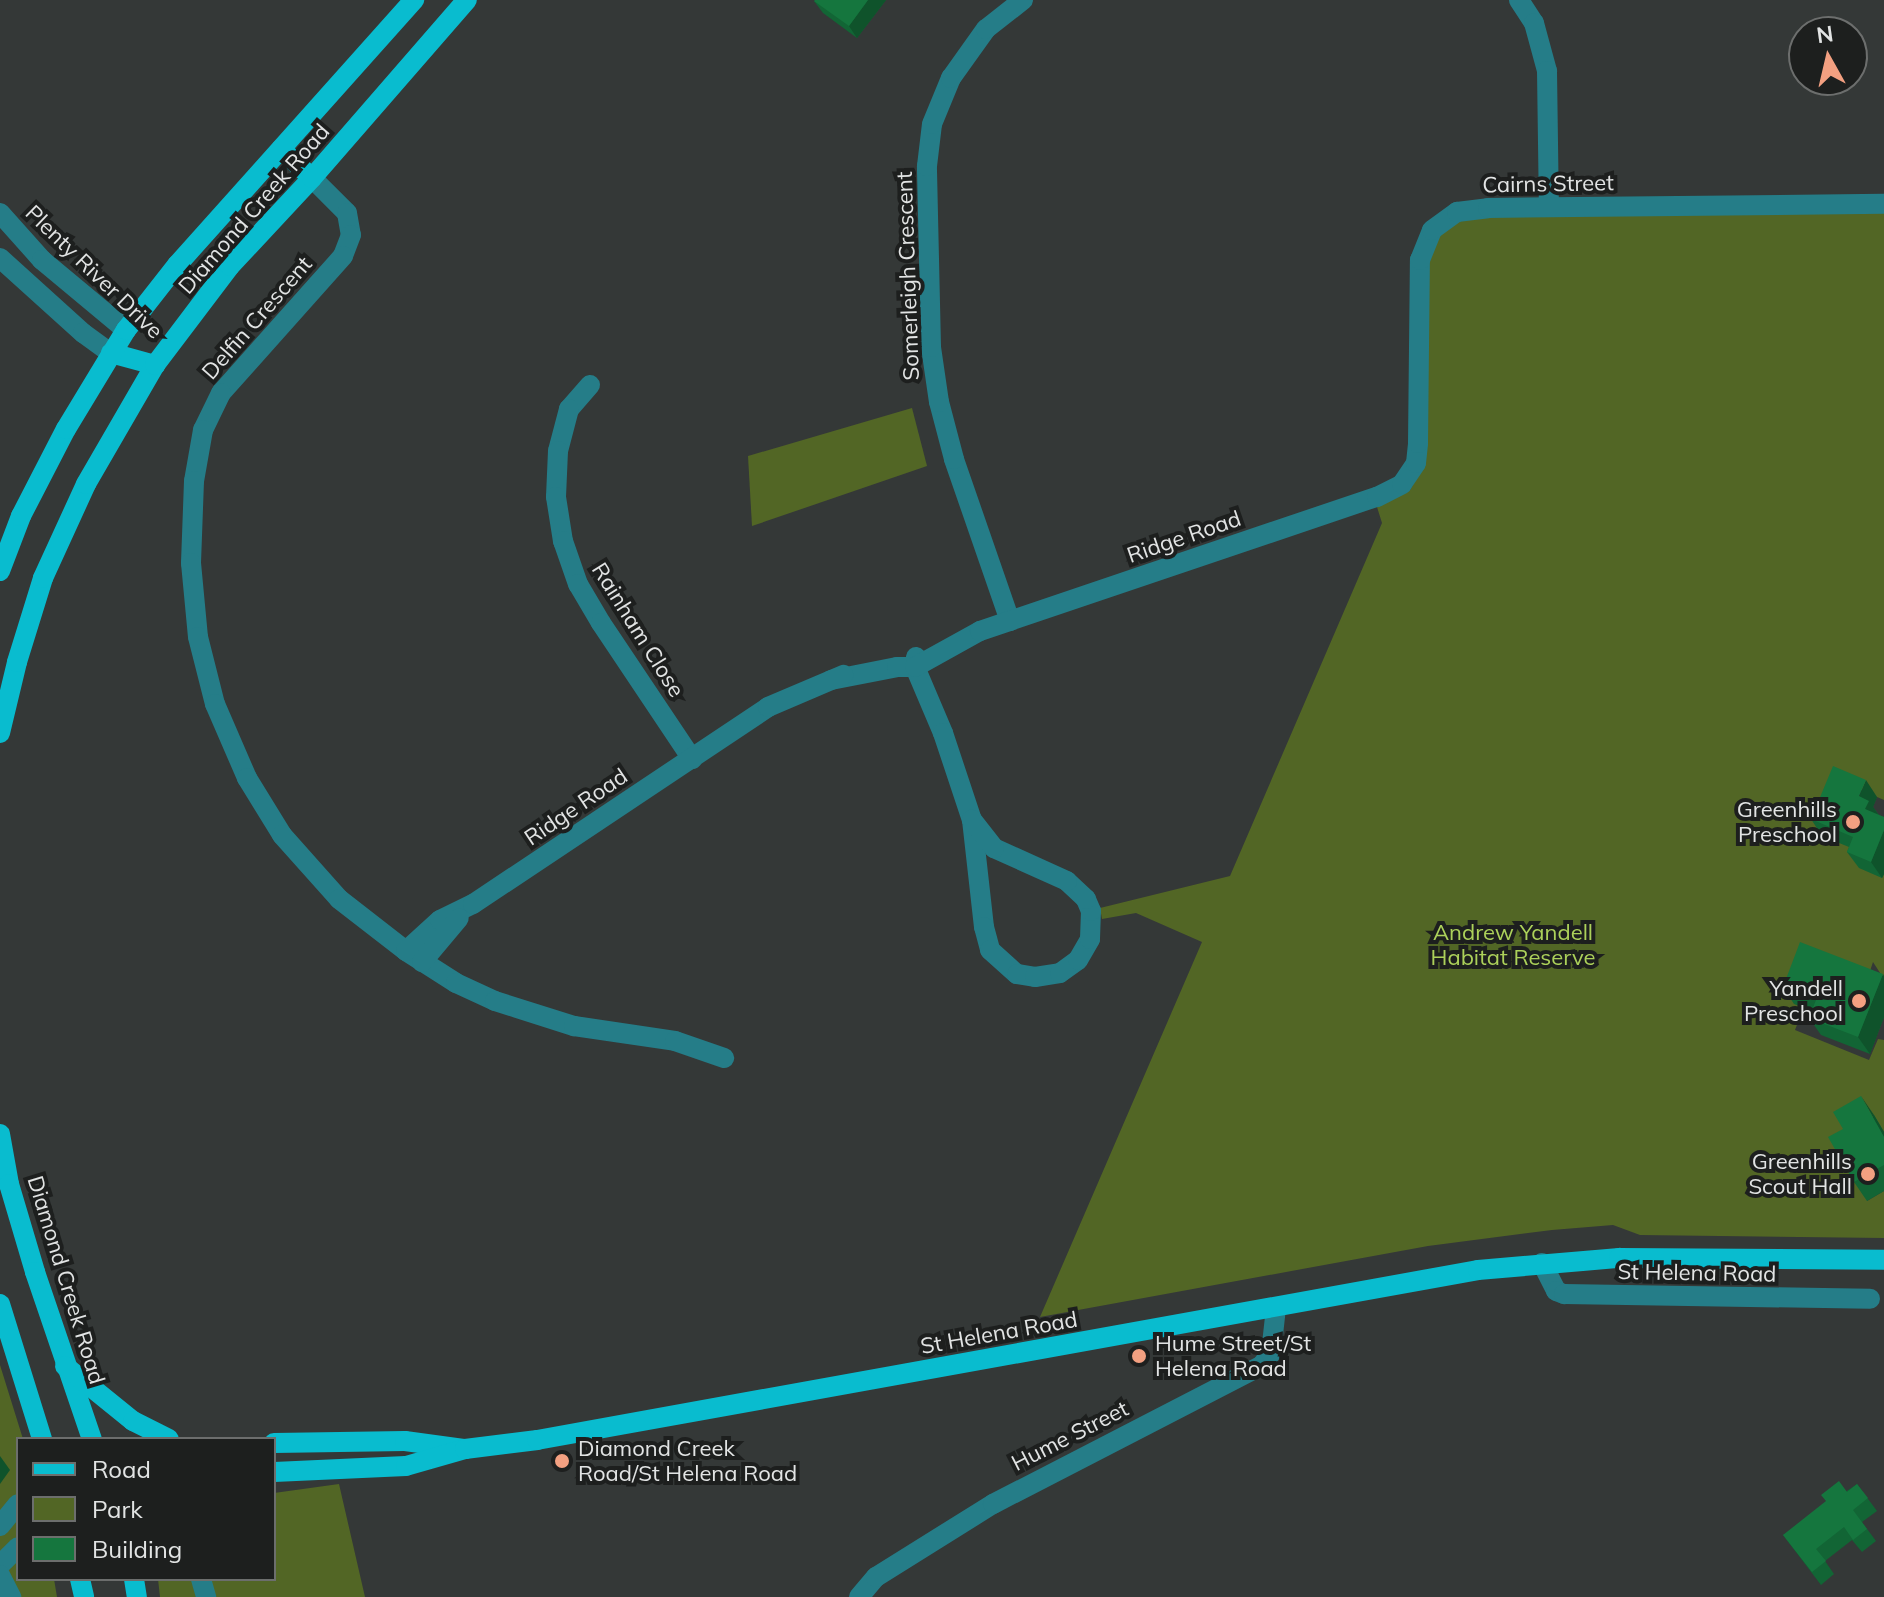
<!DOCTYPE html>
<html>
<head>
<meta charset="utf-8">
<style>
	body { margin:0 }
	#map { position:relative; width:1884px; height:1597px; overflow:hidden; background:#343837; font-family:Mulish,sans-serif }
	div>[style] { position:absolute }
	[style*='--x'] { left:calc(var(--x)*1px); top:calc(var(--y)*1px); width:calc(var(--w)*1px); rotate:calc(var(--a)*1deg) }
	.green>* { inset:0; background:#526625 }
	.minor>* { height:20px; margin:-10px; padding:0 10px; transform-origin:10px; border-radius:10px; background:#257d88 }
	.major>* { height:20px; margin:-10px; padding:0 10px; transform-origin:10px; border-radius:10px; background:#09bccf }
	.wall>* { inset:0; background:#126535 }
	.shaded-wall>* { inset:0; background:#0f532b }
	.building>* { inset:0; background:#15763e }
	.dots>* { width:22px; height:22px; translate:-50% -50%; box-sizing:border-box; border:4px solid #1d1f1e; border-radius:50% }
	span { translate:-50% -50%; white-space:nowrap; text-align:center; line-height:1.15; -webkit-text-stroke:8px #1d1f1e; paint-order:stroke }
	.street-label { font-size:22px; color:#e2e4e4 }
	.poi-label { font-size:22px; color:#e2e4e4 }
	.right { translate:-100% -50%; text-align:right }
	.left { translate:0 -50%; text-align:left }
	.park-label { font-size:22px; color:#acd15a }
	.legend { position:absolute; left:16px; top:1437px; width:260px; height:144px; box-sizing:border-box; background:#1d1f1e; border:2px solid #6c6e6d; margin:0; padding:10px 14px; list-style:none; font-size:24px; color:#e2e4e4 }
	.legend li { display:flex; align-items:center; gap:16px; height:40px }
	.legend b { width:40px; border:2px solid #6c6e6d }
	.north { position:absolute; left:1788px; top:16px; width:80px; height:80px; box-sizing:border-box; background:#1d1f1e; border:2px solid #6c6e6d; border-radius:50%; rotate:352deg; font-size:22px; font-weight:700; line-height:32px; text-align:center; color:#e2e4e4 }
	.north::after { content:''; display:block; margin:auto; width:28px; height:36px; background:#f3a081; clip-path:polygon(50% 0,100% 100%,50% 72%,0 100%) }
</style>
</head>
<body>
<div id="map">
	<div class="green">
		<i style="clip-path:polygon(1884px 212px,1884px 800px,1845px 783px,1865px 853px,1884px 874px,1884px 979px,1873px 962px,1867px 980px,1804px 1007px,1795px 1030px,1869px 1060px,1878px 1039px,1884px 1040px,1884px 1132px,1867px 1201px,1884px 1191px,1884px 1238px,1640px 1235px,1613px 1225px,1552px 1230px,1428px 1246px,1040px 1317px,1202px 942px,1136px 913px,1102px 919px,1100px 908px,1230px 876px,1382px 523px,1377px 507px,1410px 490px,1423px 467px,1425px 280px,1433px 243px,1448px 225px,1472px 216px)"></i>
		<i style="clip-path:polygon(912px 408px,927px 466px,752px 526px,748px 456px)"></i>
		<i style="clip-path:polygon(0 1365px,23px 1439px,18px 1439px,18px 1579px,54px 1579px,57px 1597px,0 1597px)"></i>
		<i style="clip-path:polygon(339px 1484px,365px 1597px,160px 1597px,158px 1579px,274px 1579px,274px 1493px)"></i>
	</div>
	<div class="minor">
		<i style="--x:1519;--y:0;--w:27;--a:57"></i>
		<i style="--x:1534;--y:23;--w:50;--a:74.8"></i>
		<i style="--x:1547;--y:71;--w:136;--a:89.2"></i>
		<i style="--x:312;--y:178;--w:49;--a:45"></i>
		<i style="--x:347;--y:213;--w:22;--a:80"></i>
		<i style="--x:351;--y:235;--w:22;--a:111"></i>
		<i style="--x:343;--y:256;--w:183;--a:131.7"></i>
		<i style="--x:221;--y:393;--w:41;--a:115.9"></i>
		<i style="--x:203;--y:430;--w:52;--a:100"></i>
		<i style="--x:194;--y:481;--w:82;--a:92.1"></i>
		<i style="--x:191;--y:563;--w:74;--a:84.6"></i>
		<i style="--x:198;--y:637;--w:69;--a:75.8"></i>
		<i style="--x:215;--y:704;--w:81;--a:66.6"></i>
		<i style="--x:247;--y:778;--w:67;--a:58.4"></i>
		<i style="--x:282;--y:835;--w:86;--a:48.3"></i>
		<i style="--x:339;--y:899;--w:85;--a:37.8"></i>
		<i style="--x:406;--y:951;--w:59;--a:32.6"></i>
		<i style="--x:456;--y:983;--w:43;--a:24.8"></i>
		<i style="--x:495;--y:1001;--w:83;--a:17.6"></i>
		<i style="--x:574;--y:1026;--w:102;--a:8.4"></i>
		<i style="--x:675;--y:1041;--w:52;--a:19.1"></i>
		<i style="--x:0;--y:213;--w:63;--a:48.2"></i>
		<i style="--x:42;--y:260;--w:109;--a:39.8"></i>
		<i style="--x:0;--y:258;--w:112;--a:42.1"></i>
		<i style="--x:83;--y:333;--w:34;--a:36"></i>
		<i style="--x:590;--y:385;--w:32;--a:131"></i>
		<i style="--x:569;--y:409;--w:43;--a:104.7"></i>
		<i style="--x:558;--y:451;--w:46;--a:92.5"></i>
		<i style="--x:556;--y:497;--w:45;--a:81"></i>
		<i style="--x:563;--y:541;--w:46;--a:70.8"></i>
		<i style="--x:578;--y:584;--w:45;--a:59.5"></i>
		<i style="--x:601;--y:623;--w:164;--a:56.2"></i>
		<i style="--x:1010;--y:621;--w:171;--a:-109.1"></i>
		<i style="--x:954;--y:459;--w:59;--a:-104.7"></i>
		<i style="--x:939;--y:402;--w:56;--a:-98.3"></i>
		<i style="--x:931;--y:347;--w:181;--a:-91.3"></i>
		<i style="--x:927;--y:166;--w:42;--a:-83.2"></i>
		<i style="--x:932;--y:124;--w:50;--a:-67.6"></i>
		<i style="--x:951;--y:78;--w:60;--a:-54.5"></i>
		<i style="--x:986;--y:29;--w:47;--a:-38.1"></i>
		<i style="--x:916;--y:657;--w:10;--a:96"></i>
		<i style="--x:915;--y:667;--w:72;--a:67"></i>
		<i style="--x:943;--y:733;--w:92;--a:71.6"></i>
		<i style="--x:972;--y:820;--w:108;--a:83.6"></i>
		<i style="--x:984;--y:927;--w:24;--a:75"></i>
		<i style="--x:990;--y:950;--w:36;--a:42"></i>
		<i style="--x:1017;--y:974;--w:18;--a:9"></i>
		<i style="--x:1035;--y:977;--w:25;--a:-9"></i>
		<i style="--x:1060;--y:973;--w:22;--a:-36"></i>
		<i style="--x:1078;--y:960;--w:24;--a:-60"></i>
		<i style="--x:1090;--y:939;--w:28;--a:-88"></i>
		<i style="--x:1091;--y:911;--w:13;--a:-113"></i>
		<i style="--x:1086;--y:899;--w:26;--a:-137"></i>
		<i style="--x:1067;--y:881;--w:80;--a:-155.7"></i>
		<i style="--x:994;--y:848;--w:36;--a:-128"></i>
		<i style="--x:831;--y:680;--w:67;--a:-11.1"></i>
		<i style="--x:897;--y:667;--w:18;--a:0"></i>
		<i style="--x:915;--y:667;--w:74;--a:-29"></i>
		<i style="--x:980;--y:631;--w:419;--a:-18.7"></i>
		<i style="--x:1377;--y:497;--w:28;--a:-27"></i>
		<i style="--x:1402;--y:484;--w:25;--a:-56"></i>
		<i style="--x:1416;--y:463;--w:20;--a:-84"></i>
		<i style="--x:1418;--y:443;--w:183;--a:-89.4"></i>
		<i style="--x:1420;--y:260;--w:32;--a:-68"></i>
		<i style="--x:1432;--y:230;--w:31;--a:-36"></i>
		<i style="--x:1457;--y:212;--w:31;--a:-7"></i>
		<i style="--x:1488;--y:208;--w:396;--a:-0.6"></i>
		<i style="--x:406;--y:951;--w:46;--a:-42.4"></i>
		<i style="--x:440;--y:920;--w:37;--a:-26"></i>
		<i style="--x:473;--y:904;--w:355;--a:-33.7"></i>
		<i style="--x:768;--y:707;--w:82;--a:-23.1"></i>
		<i style="--x:422;--y:962;--w:57;--a:-49.9"></i>
		<i style="--x:1542;--y:1263;--w:31;--a:63"></i>
		<i style="--x:1556;--y:1291;--w:9;--a:21"></i>
		<i style="--x:1564;--y:1294;--w:306;--a:0.9"></i>
		<i style="--x:0;--y:1526;--w:28;--a:-51"></i>
		<i style="--x:0;--y:1565;--w:25;--a:-45"></i>
		<i style="--x:0;--y:1575;--w:25;--a:63"></i>
		<i style="--x:201;--y:1579;--w:19;--a:74"></i>
		<i style="--x:859;--y:1597;--w:26;--a:-50"></i>
		<i style="--x:876;--y:1577;--w:138;--a:-32"></i>
		<i style="--x:993;--y:1504;--w:303;--a:-27.3"></i>
		<i style="--x:1262;--y:1365;--w:15;--a:-53"></i>
		<i style="--x:1271;--y:1353;--w:45;--a:-83.7"></i>
	</div>
	<div class="major">
		<i style="--x:281;--y:149;--w:42;--a:43.1"></i>
		<i style="--x:111;--y:353;--w:46;--a:15.3"></i>
		<i style="--x:0;--y:571;--w:59;--a:-69.1"></i>
		<i style="--x:21;--y:516;--w:98;--a:-62.7"></i>
		<i style="--x:66;--y:429;--w:116;--a:-58.8"></i>
		<i style="--x:126;--y:330;--w:83;--a:-51.9"></i>
		<i style="--x:177;--y:265;--w:356;--a:-48.2"></i>
		<i style="--x:0;--y:733;--w:73;--a:-76.5"></i>
		<i style="--x:17;--y:662;--w:88;--a:-72.8"></i>
		<i style="--x:43;--y:578;--w:103;--a:-65.4"></i>
		<i style="--x:86;--y:484;--w:138;--a:-59.9"></i>
		<i style="--x:155;--y:365;--w:124;--a:-52.9"></i>
		<i style="--x:230;--y:266;--w:120;--a:-47"></i>
		<i style="--x:312;--y:178;--w:236;--a:-49"></i>
		<i style="--x:0;--y:1134;--w:51;--a:79.8"></i>
		<i style="--x:9;--y:1184;--w:92;--a:73.5"></i>
		<i style="--x:35;--y:1272;--w:176;--a:71.2"></i>
		<i style="--x:0;--y:1304;--w:141;--a:72.7"></i>
		<i style="--x:65;--y:1366;--w:87;--a:39"></i>
		<i style="--x:133;--y:1421;--w:40;--a:26.6"></i>
		<i style="--x:274;--y:1443;--w:131;--a:-0.9"></i>
		<i style="--x:405;--y:1441;--w:61;--a:7.6"></i>
		<i style="--x:274;--y:1472;--w:132;--a:-2.6"></i>
		<i style="--x:406;--y:1466;--w:61;--a:-16.1"></i>
		<i style="--x:465;--y:1449;--w:73;--a:-7.1"></i>
		<i style="--x:537;--y:1440;--w:956;--a:-10.24"></i>
		<i style="--x:1478;--y:1270;--w:142;--a:-4.9"></i>
		<i style="--x:1619;--y:1258;--w:265;--a:0.4"></i>
		<i style="--x:80;--y:1579;--w:18;--a:77"></i>
		<i style="--x:134;--y:1579;--w:18;--a:81"></i>
	</div>
	<div class="wall">
		<i style="clip-path:polygon(886px 0,857px 38px,823px 13px,814px 1px)"></i>
		<i style="clip-path:polygon(1877px 797px,1873px 807px,1879px 815px,1884px 817px,1884px 874px,1882px 878px,1859px 868px,1847px 852px,1849px 847px,1822px 836px,1811px 819px)"></i>
		<i style="clip-path:polygon(1884px 976px,1884px 1017px,1870px 1054px,1821px 1035px,1809px 1018px,1812px 1011px,1794px 1004px,1783px 987px)"></i>
		<i style="clip-path:polygon(1874px 1115px,1884px 1132px,1884px 1191px,1867px 1201px,1854px 1182px)"></i>
		<i style="clip-path:polygon(1857px 1484px,1877px 1511px,1862px 1522px,1876px 1541px,1862px 1552px,1852px 1540px,1825px 1561px,1834px 1574px,1821px 1585px,1783px 1535px)"></i>
	</div>
	<div class="shaded-wall">
		<i style="clip-path:polygon(868px 0,886px 0,857px 38px,849px 26px)"></i>
		<i style="clip-path:polygon(1866px 780px,1877px 797px,1873px 807px,1880px 817px,1865px 809px,1859px 796px)"></i>
		<i style="clip-path:polygon(1884px 830px,1884px 874px,1882px 878px,1871px 862px)"></i>
		<i style="clip-path:polygon(1883px 974px,1884px 976px,1884px 1017px,1870px 1054px,1858px 1037px)"></i>
		<i style="clip-path:polygon(1861px 1096px,1874px 1115px,1884px 1132px,1884px 1137px)"></i>
		<i style="clip-path:polygon(0 1456px,10px 1470px,0 1484px)"></i>
	</div>
	<div class="building">
		<i style="clip-path:polygon(815px 0,868px 0,849px 26px,814px 1px)"></i>
		<i style="clip-path:polygon(1833px 766px,1866px 780px,1859px 796px,1869px 801px,1865px 809px,1884px 817px,1884px 830px,1871px 862px,1847px 852px,1853px 837px,1811px 819px)"></i>
		<i style="clip-path:polygon(1800px 942px,1883px 974px,1858px 1037px,1809px 1018px,1816px 1000px,1783px 987px)"></i>
		<i style="clip-path:polygon(1861px 1096px,1884px 1137px,1884px 1165px,1854px 1182px,1828px 1137px,1843px 1129px,1833px 1112px)"></i>
		<i style="clip-path:polygon(1839px 1481px,1847px 1492px,1857px 1484px,1868px 1498px,1853px 1510px,1867px 1529px,1853px 1540px,1844px 1527px,1816px 1549px,1826px 1561px,1812px 1572px,1783px 1535px,1826px 1501px,1821px 1495px)"></i>
	</div>
	<div class="dots">
		<i style="left:1853px;top:822px;background:#f3a081"></i>
		<i style="left:1859px;top:1001px;background:#f3a081"></i>
		<i style="left:1868px;top:1174px;background:#f3a081"></i>
		<i style="left:1139px;top:1356px;background:#f3a081"></i>
		<i style="left:562px;top:1461px;background:#f3a081"></i>
	</div>
	<div class="street-label">
		<span style="left:1548px;top:184px;rotate:-1deg">Cairns Street</span>
		<span style="left:254px;top:209px;rotate:-49deg">Diamond Creek Road</span>
		<span style="left:94px;top:272px;rotate:44deg">Plenty River Drive</span>
		<span style="left:908px;top:276px;rotate:-92deg">Somerleigh Crescent</span>
		<span style="left:257px;top:318px;rotate:-49deg">Delfin Crescent</span>
		<span style="left:1184px;top:537px;rotate:-19deg">Ridge Road</span>
		<span style="left:638px;top:630px;rotate:58deg">Rainham Close</span>
		<span style="left:576px;top:807px;rotate:-34deg">Ridge Road</span>
		<span style="left:1697px;top:1273px;rotate:1deg">St Helena Road</span>
		<span style="left:66px;top:1280px;rotate:73deg">Diamond Creek Road</span>
		<span style="left:999px;top:1333px;rotate:-10deg">St Helena Road</span>
		<span style="left:1070px;top:1436px;rotate:-27deg">Hume Street</span>
	</div>
	<div class="poi-label">
		<span class="right" style="left:1837px;top:822px">Greenhills<br>Preschool</span>
		<span class="right" style="left:1843px;top:1001px">Yandell<br>Preschool</span>
		<span class="right" style="left:1852px;top:1174px">Greenhills<br>Scout Hall</span>
		<span class="left" style="left:1155px;top:1356px">Hume Street/St<br>Helena Road</span>
		<span class="left" style="left:578px;top:1461px">Diamond Creek<br>Road/St Helena Road</span>
	</div>
	<div class="park-label">
		<span style="left:1513px;top:945px">Andrew Yandell<br>Habitat Reserve</span>
	</div>
	<ul class="legend">
	<li><b style="height:10px;background:#09bccf"></b>Road</li>
	<li><b style="height:22px;background:#526625"></b>Park</li>
	<li><b style="height:22px;background:#15763e"></b>Building</li>
	</ul>
	<div class="north">N</div>
</div>
</body>
</html>
